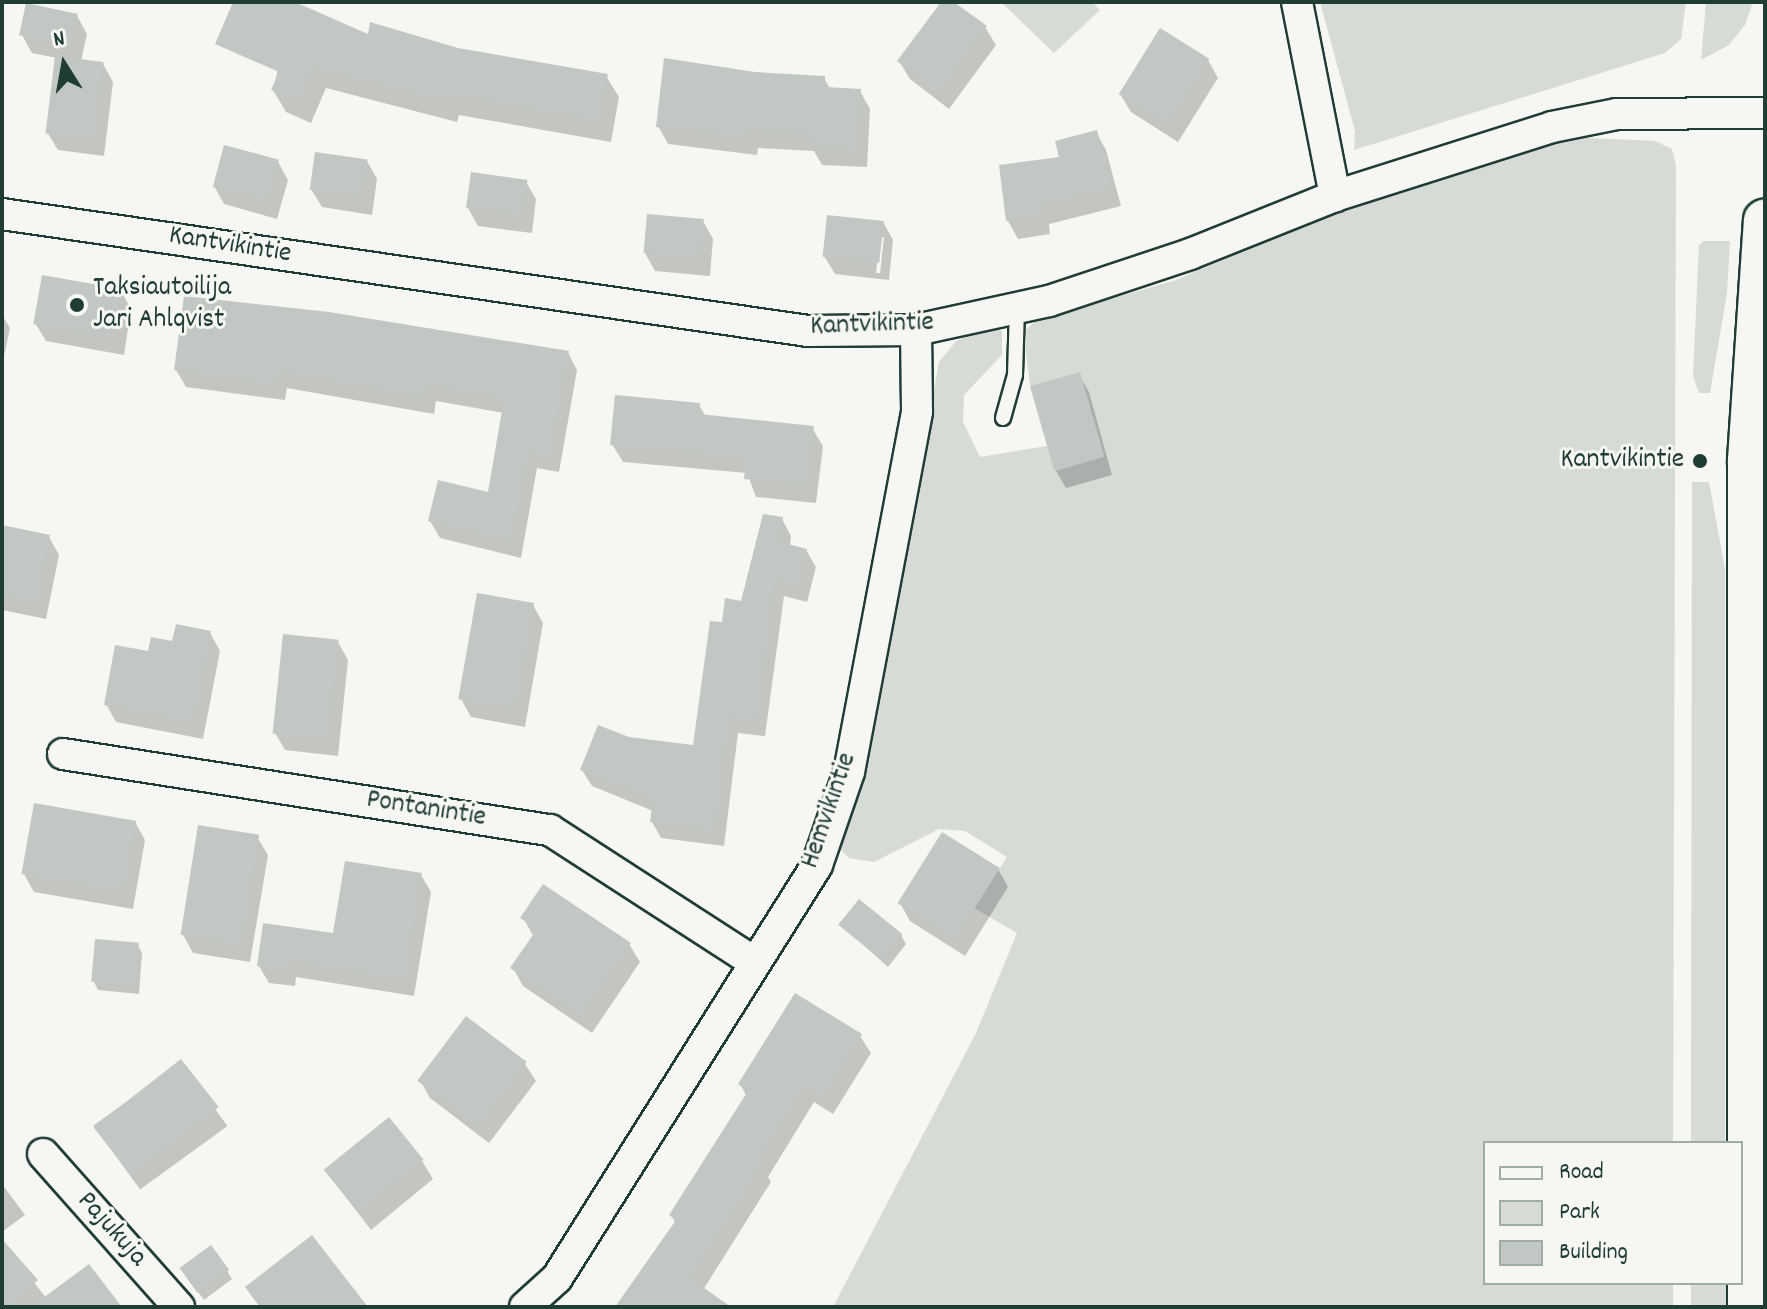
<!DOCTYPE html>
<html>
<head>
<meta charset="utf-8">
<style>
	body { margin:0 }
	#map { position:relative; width:1767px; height:1309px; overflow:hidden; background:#f6f6f2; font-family:Dekko,sans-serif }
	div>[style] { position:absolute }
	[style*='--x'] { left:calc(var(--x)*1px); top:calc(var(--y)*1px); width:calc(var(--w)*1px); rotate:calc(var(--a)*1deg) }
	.green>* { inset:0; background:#d6dbd6; transform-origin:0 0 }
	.shadow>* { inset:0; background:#0003; transform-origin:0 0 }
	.building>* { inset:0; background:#c1c8c3; transform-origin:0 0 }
	.roads { filter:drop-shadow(2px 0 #1f3d34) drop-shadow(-2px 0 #1f3d34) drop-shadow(0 2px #1f3d34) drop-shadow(0 -2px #1f3d34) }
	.lane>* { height:14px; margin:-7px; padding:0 7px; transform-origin:7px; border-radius:7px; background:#f6f6f2 }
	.street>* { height:30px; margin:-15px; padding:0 15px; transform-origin:15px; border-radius:15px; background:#f6f6f2 }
	.secondary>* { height:42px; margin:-21px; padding:0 21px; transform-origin:21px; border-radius:21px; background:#f6f6f2 }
	.dots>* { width:22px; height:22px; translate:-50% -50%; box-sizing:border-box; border:4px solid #f6f6f2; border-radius:50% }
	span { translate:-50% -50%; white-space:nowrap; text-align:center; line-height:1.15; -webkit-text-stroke:6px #f6f6f2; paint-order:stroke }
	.street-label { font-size:28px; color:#1f3d34 }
	.poi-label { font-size:28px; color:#1f3d34 }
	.left { translate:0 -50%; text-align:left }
	.right { translate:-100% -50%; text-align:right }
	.frame { position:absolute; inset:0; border:4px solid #1f3d34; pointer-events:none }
	.legend { position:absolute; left:1483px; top:1141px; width:260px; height:144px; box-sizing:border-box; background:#f6f6f2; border:2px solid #a0aca6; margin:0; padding:10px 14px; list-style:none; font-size:24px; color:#1f3d34 }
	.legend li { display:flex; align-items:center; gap:16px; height:40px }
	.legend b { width:40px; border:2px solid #a0aca6 }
	.north { position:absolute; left:24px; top:24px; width:80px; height:80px; -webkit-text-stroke:6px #f6f6f2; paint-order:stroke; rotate:349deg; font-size:22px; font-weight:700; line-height:32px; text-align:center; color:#1f3d34 }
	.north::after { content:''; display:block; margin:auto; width:28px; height:36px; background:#1f3d34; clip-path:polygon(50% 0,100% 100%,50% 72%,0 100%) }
</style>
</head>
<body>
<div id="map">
	<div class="green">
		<i style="clip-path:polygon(1001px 2px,1092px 2px,1100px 10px,1054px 53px)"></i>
		<i style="clip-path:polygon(1320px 2px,1686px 2px,1681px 39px,1665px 53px,1354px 150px,1355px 131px)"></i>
		<i style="clip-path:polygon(1706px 2px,1753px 2px,1745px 25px,1729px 45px,1701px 60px)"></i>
		<i style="clip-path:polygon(1568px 137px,1655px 141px,1672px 149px,1676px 165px,1673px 1143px,1485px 1143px,1485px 1283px,1673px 1283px,1673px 1307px,833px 1307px,976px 1033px,1017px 933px,974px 908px,1007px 857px,965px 831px,939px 829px,874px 862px,849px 858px,840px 849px,869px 744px,939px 362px,956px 341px,989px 327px,1002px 331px,1002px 355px,964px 395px,963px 422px,980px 457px,1047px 446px,1055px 471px,1103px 457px,1030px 386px,1025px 346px,1026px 330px,1035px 321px,1173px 281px,1349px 207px,1507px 151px)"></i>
		<i style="clip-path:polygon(1704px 241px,1730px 241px,1727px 293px,1710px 393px,1699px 393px,1693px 376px,1699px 245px)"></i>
		<i style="clip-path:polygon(1692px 482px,1709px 482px,1725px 569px,1725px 1143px,1691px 1143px)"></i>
		<i style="left:1691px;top:1283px;width:35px;height:24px"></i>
	</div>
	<div class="shadow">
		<i style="clip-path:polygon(236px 2px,290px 2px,369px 36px,606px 76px,619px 97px,611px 142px,459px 115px,457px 122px,326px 88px,311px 123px,286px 112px,273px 90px,283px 48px)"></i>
		<i style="clip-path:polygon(944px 2px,985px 27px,996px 45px,949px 109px,910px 79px,899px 61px)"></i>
		<i style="clip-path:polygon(77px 16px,87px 34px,81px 61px,103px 64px,113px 82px,104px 156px,58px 150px,47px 132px,57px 58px,32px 53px,22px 35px)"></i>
		<i style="clip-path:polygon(1208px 60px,1218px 78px,1178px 142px,1131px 112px,1120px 94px)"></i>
		<i style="clip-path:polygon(824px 78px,830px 89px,860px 91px,870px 109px,867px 167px,822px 165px,814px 151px,758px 148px,757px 155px,668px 144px,658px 126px)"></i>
		<i style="clip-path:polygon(1096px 132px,1106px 150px,1121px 206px,1049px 224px,1050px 234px,1018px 239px,1008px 221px,1001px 166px,1062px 159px)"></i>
		<i style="clip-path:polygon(367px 161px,377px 179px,372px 215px,322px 207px,311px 189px)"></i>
		<i style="clip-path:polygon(278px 162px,288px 180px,277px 219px,224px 204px,214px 186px)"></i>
		<i style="clip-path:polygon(526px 182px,536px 199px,532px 233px,478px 226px,468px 208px)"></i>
		<i style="clip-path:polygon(703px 221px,713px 239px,710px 276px,655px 271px,645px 253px)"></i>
		<i style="clip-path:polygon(evenodd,883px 222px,893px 240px,889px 280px,835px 274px,824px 256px,883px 222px,880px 237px,884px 237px,880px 273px,876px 273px,880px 237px)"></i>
		<i style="clip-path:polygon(121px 291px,131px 309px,124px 355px,46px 341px,35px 323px)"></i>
		<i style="clip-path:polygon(2px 315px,10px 328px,2px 366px)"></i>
		<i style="clip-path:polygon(568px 353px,577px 370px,559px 472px,537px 468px,521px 558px,440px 538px,430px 521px,490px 494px,504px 413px,436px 401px,434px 414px,287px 388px,285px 400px,186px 387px,176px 370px)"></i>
		<i style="clip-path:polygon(1079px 374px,1089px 392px,1112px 475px,1066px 488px,1056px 471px,1033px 387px)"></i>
		<i style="clip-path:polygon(699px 405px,706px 417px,812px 428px,823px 446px,816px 503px,756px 497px,747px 473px,623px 462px,612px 444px)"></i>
		<i style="clip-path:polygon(782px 519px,791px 536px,790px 546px,806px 550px,816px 567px,807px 602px,784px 596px,765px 736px,738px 733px,724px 846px,661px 838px,652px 822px,653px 811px,592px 786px,582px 770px,629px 739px,695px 747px,723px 625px,743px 603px)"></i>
		<i style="clip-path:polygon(2px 527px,49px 537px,59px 555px,46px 619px,2px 610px)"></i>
		<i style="clip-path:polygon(533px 605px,543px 623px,525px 727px,471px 717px,461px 699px)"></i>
		<i style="clip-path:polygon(210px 633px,220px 651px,203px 739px,116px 722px,106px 704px,150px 653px)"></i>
		<i style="clip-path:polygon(338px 642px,348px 660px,338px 756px,285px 750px,275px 733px)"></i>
		<i style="clip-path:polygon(135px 822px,145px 840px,133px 909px,34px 892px,24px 874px)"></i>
		<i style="clip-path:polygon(257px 837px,268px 855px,250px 962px,193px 953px,183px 935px)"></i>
		<i style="clip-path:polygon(998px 869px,1008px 887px,965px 956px,910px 921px,900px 903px)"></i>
		<i style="clip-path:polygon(421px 875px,431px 892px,414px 996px,296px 977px,295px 986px,269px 983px,259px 966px,335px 935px)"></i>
		<i style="clip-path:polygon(523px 918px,629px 944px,640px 962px,592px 1033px,523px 986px,513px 968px,534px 937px)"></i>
		<i style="clip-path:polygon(841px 925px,901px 935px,906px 944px,888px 967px)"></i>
		<i style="clip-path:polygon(137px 944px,142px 953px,139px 994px,98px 990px,94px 982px)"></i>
		<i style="clip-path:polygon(860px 1036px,871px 1053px,833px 1114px,814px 1102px,768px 1177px,771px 1182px,703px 1290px,715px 1307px,618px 1307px,676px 1224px,671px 1215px,747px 1097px,740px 1084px)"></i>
		<i style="left:181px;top:1062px;width:79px;height:108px;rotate:54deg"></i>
		<i style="clip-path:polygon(525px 1064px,536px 1081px,489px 1143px,430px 1098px,420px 1080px)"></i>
		<i style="clip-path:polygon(422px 1161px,433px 1179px,371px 1230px,326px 1171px)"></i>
		<i style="clip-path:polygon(2px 1184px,25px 1215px,2px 1232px)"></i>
		<i style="clip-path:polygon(8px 1249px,47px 1299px,38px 1307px,2px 1307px,2px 1254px)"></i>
		<i style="clip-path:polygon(227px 1271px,232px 1279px,204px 1300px,187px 1277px)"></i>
	</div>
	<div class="building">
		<i style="clip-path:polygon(233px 2px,295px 2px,368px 34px,370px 22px,458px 48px,608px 74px,599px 121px,447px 94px,445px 101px,313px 68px,298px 102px,271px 90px,279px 72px,215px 44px)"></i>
		<i style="clip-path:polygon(941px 2px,954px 2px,987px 26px,938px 92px,897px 61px)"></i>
		<i style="left:26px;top:3px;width:53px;height:33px;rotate:12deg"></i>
		<i style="left:1160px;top:28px;width:58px;height:78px;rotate:32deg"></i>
		<i style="left:55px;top:56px;width:49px;height:78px;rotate:7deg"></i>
		<i style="clip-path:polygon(664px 58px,755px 72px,825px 76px,825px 87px,861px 89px,858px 150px,810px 147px,811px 134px,748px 131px,748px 137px,656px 127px)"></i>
		<i style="clip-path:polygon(1097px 130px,1112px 188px,1040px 206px,1041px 217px,1006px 221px,999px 165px,1059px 157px,1055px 141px)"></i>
		<i style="left:224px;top:145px;width:57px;height:43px;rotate:15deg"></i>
		<i style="left:315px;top:152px;width:53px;height:38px;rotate:8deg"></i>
		<i style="left:471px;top:172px;width:57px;height:36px;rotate:8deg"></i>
		<i style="left:647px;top:214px;width:57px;height:39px;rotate:5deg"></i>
		<i style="left:827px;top:215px;width:57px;height:42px;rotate:6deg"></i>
		<i style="left:42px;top:275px;width:81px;height:50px;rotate:10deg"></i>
		<i style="clip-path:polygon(184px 296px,329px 312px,569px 351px,550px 456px,528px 452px,512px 542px,428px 521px,438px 480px,488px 492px,504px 399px,427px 385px,425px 398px,278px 371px,276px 384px,174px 370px)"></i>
		<i style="left:1080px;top:372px;width:88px;height:52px;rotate:74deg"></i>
		<i style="clip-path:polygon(615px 395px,700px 403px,699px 414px,814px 426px,807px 486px,744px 479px,746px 457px,610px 445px)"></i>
		<i style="clip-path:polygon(763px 514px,783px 517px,780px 542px,807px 549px,798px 586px,775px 580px,757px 721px,729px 717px,715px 831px,650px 822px,653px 799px,580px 770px,598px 725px,629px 737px,693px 745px,710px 621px,722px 622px,725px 598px,741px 601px)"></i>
		<i style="clip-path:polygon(2px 525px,50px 535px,37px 602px,2px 595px)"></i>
		<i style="left:477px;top:593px;width:58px;height:108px;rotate:10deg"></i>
		<i style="clip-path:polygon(176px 624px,211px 631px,194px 722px,104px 705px,115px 645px,148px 651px,151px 637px,172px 641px)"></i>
		<i style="left:283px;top:634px;width:56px;height:100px;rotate:6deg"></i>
		<i style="left:34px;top:803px;width:104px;height:72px;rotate:10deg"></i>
		<i style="left:198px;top:825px;width:62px;height:111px;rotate:9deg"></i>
		<i style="left:942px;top:832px;width:68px;height:84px;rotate:32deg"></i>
		<i style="clip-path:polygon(345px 861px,422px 873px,405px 980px,288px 961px,286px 970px,257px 966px,263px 923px,333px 933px)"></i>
		<i style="clip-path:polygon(543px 884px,631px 943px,581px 1016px,510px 968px,537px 929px,520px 918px)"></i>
		<i style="left:859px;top:899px;width:56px;height:33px;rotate:39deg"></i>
		<i style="left:95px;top:939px;width:44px;height:43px;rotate:5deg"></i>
		<i style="clip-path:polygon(795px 993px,862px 1034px,822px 1098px,804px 1086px,758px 1160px,763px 1163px,690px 1278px,731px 1307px,615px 1307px,676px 1220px,669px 1215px,748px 1091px,738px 1084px)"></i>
		<i style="left:466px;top:1016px;width:76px;height:81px;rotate:37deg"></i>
		<i style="left:181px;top:1059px;width:61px;height:111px;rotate:52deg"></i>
		<i style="left:389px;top:1117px;width:55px;height:84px;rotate:51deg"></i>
		<i style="clip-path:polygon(312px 1235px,368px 1307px,260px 1307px,245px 1287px)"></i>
		<i style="clip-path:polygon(2px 1239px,38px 1280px,8px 1307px,2px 1307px)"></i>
		<i style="left:211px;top:1245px;width:31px;height:39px;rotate:54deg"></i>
		<i style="clip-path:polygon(89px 1264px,122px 1307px,31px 1307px)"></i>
	</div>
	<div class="roads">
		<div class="lane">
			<i style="--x:1003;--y:418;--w:45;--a:-74.4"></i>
			<i style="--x:1015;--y:375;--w:67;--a:-88.3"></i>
		</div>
		<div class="street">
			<i style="--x:1297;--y:2;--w:198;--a:78.9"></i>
			<i style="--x:2;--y:214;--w:814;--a:8.26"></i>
			<i style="--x:808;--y:331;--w:108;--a:-0.5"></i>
			<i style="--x:916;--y:330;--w:136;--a:-12.3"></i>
			<i style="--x:1049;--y:301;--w:149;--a:-18.4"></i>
			<i style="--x:1190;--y:254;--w:156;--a:-21.8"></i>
			<i style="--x:1335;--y:196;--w:228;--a:-17.6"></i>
			<i style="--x:1552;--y:127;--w:66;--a:-11.3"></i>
			<i style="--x:1617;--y:114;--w:148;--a:-0.4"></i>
			<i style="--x:63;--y:754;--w:493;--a:8.9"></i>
			<i style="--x:550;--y:830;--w:243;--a:32.9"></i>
			<i style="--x:43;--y:1154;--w:205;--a:48.4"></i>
			<i style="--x:525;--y:1307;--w:43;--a:-42.2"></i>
			<i style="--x:557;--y:1278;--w:488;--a:-57.8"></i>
			<i style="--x:817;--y:865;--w:98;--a:-71"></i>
			<i style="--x:849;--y:772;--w:367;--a:-79.3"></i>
			<i style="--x:917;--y:411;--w:81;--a:-90.7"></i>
		</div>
		<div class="secondary">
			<i style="--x:1749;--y:1307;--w:847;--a:-90"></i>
			<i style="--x:1749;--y:460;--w:240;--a:-86.2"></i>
		</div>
	</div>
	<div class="dots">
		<i style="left:77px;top:305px;background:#1f3d34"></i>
		<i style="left:1700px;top:461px;background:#1f3d34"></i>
	</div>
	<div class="street-label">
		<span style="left:230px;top:246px;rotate:9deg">Kantvikintie</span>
		<span style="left:872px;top:326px;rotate:-2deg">Kantvikintie</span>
		<span style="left:426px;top:810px;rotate:9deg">Pontanintie</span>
		<span style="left:830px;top:811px;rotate:-71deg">Hemvikintie</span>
		<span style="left:111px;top:1230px;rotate:48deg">Pajukuja</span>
	</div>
	<div class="poi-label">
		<span class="left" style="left:93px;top:305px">Taksiautoilija<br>Jari Ahlqvist</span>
		<span class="right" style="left:1684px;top:461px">Kantvikintie</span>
	</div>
	<div class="frame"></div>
	<ul class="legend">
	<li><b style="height:10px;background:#f6f6f2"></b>Road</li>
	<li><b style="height:22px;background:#d6dbd6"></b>Park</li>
	<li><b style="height:22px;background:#c1c8c3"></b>Building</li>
	</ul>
	<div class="north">N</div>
</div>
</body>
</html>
